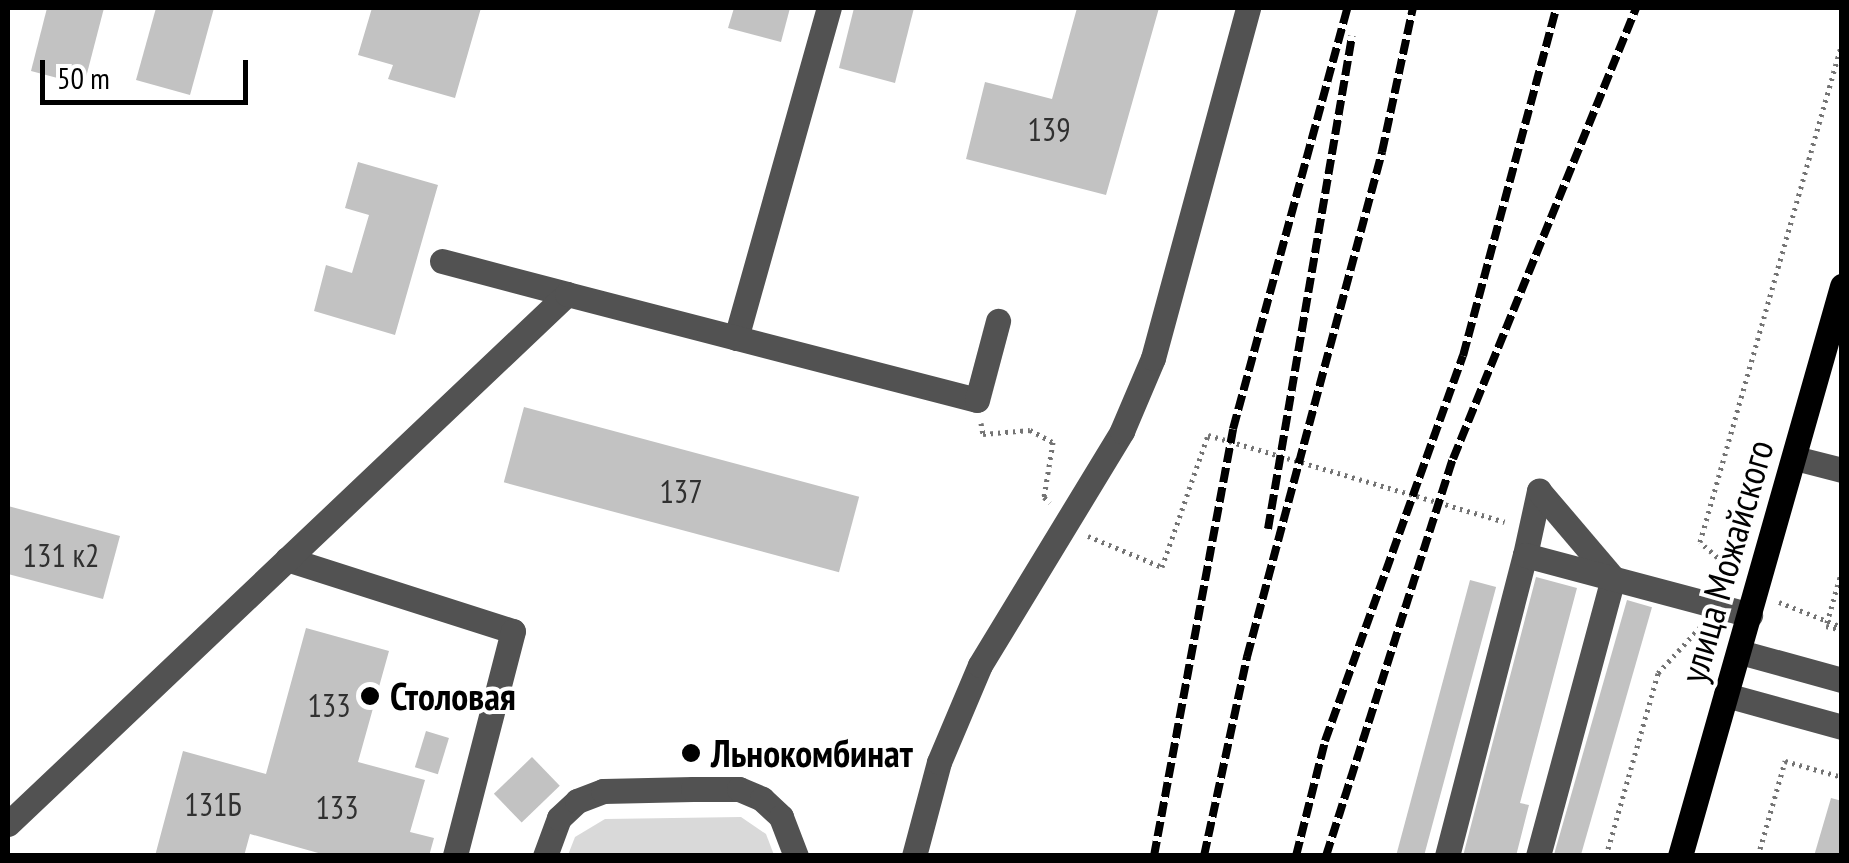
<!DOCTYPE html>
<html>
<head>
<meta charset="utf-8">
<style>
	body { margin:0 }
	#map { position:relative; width:1849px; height:863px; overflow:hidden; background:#fff; font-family:"PT Sans Narrow",sans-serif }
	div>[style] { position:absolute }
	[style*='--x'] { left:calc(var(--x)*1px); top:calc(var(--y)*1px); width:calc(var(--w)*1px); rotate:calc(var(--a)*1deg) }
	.green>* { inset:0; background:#d9d9d9 }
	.building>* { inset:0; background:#c2c2c2; transform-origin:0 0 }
	.path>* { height:5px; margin-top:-2.5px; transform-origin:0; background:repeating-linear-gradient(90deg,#747474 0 2.5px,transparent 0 7.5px) }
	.minor>* { height:25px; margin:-12.5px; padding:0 12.5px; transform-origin:12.5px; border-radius:12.5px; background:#525252 }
	.major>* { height:25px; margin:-12.5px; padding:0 12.5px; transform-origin:12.5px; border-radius:12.5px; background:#000 }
	.rail>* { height:8px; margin-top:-4px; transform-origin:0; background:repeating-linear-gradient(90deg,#000 0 15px,transparent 0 20px) }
	.dots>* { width:28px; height:28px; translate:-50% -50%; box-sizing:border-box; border:5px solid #fff; border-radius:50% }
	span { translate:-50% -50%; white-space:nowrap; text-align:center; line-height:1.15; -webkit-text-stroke:8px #fff; paint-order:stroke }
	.number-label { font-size:32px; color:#303030 }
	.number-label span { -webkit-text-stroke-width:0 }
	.street-label { font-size:38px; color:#000 }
	.poi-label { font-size:38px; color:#000; font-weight:700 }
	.left { translate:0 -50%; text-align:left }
	.frame { position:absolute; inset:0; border:10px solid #000; pointer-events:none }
	.scale { position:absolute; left:40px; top:60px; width:208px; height:45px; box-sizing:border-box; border:5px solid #000; border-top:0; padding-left:12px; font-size:30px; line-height:35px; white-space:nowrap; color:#000; -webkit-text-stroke:8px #fff; paint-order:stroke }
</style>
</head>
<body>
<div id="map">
	<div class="green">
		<i style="clip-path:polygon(741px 817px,766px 834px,774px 855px,568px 855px,575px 837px,605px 819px)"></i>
	</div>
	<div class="building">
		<i style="clip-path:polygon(47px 8px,104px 8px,84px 85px,31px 71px)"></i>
		<i style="clip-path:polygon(156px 8px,214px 8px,190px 95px,136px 80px)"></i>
		<i style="clip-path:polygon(372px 8px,481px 8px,455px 98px,388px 79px,393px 65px,358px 55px)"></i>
		<i style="clip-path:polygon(734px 8px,790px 8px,781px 42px,728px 28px)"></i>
		<i style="clip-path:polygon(854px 8px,914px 8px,895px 83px,839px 68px)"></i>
		<i style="clip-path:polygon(1077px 8px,1159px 8px,1106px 195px,966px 159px,985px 82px,1052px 99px)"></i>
		<i style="clip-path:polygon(358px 162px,438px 185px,395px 335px,314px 311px,326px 265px,352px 273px,369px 215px,345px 208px)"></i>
		<i style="left:524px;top:407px;width:347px;height:78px;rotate:15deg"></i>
		<i style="clip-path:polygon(8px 506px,120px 536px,103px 599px,8px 574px)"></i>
		<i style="clip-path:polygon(1536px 577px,1577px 588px,1520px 803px,1529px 805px,1516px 856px,1463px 856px)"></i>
		<i style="left:1470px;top:580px;width:27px;height:284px;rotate:15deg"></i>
		<i style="left:1627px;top:600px;width:26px;height:266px;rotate:16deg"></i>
		<i style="clip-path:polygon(306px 628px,389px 651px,358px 762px,425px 780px,410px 832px,434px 838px,429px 856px,329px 856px,250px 834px,244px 856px,155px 856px,183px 751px,266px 774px)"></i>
		<i style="left:426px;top:731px;width:24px;height:38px;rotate:17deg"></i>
		<i style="left:532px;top:757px;width:40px;height:53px;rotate:46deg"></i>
		<i style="clip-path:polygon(1831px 798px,1842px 801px,1842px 856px,1814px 856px)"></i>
	</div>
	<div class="path">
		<i style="--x:981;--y:423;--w:11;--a:80"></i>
		<i style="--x:983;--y:434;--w:47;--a:-4.9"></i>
		<i style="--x:1030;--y:430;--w:26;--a:28"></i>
		<i style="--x:1053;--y:442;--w:56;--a:99.3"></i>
		<i style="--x:1044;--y:497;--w:8;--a:45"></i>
		<i style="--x:1088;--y:536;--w:80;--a:22.7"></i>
		<i style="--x:1162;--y:567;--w:140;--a:-70.8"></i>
		<i style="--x:1208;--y:435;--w:309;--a:16.3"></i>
		<i style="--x:1842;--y:570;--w:58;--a:105.9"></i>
		<i style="--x:1826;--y:626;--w:16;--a:14"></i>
		<i style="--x:1719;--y:579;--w:17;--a:-77"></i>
		<i style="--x:1723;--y:562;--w:30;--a:-139"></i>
		<i style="--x:1700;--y:542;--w:519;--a:-74.12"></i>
		<i style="--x:1779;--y:602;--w:68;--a:21.6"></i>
		<i style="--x:1606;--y:856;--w:190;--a:-74.1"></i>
		<i style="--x:1658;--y:673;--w:64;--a:-47.5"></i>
		<i style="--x:1758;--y:856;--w:99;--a:-74.1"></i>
		<i style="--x:1785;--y:761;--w:59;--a:15.7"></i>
	</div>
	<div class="minor">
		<i style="--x:442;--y:261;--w:129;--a:14.8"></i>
		<i style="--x:736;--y:338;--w:343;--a:-74.3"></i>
		<i style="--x:1795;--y:458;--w:49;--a:14.3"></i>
		<i style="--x:1525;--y:555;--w:66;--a:-77.7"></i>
		<i style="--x:1539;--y:491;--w:114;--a:49.6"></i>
		<i style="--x:1613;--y:578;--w:288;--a:105.1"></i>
		<i style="--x:287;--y:559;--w:237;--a:17.7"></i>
		<i style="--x:513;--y:631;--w:232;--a:104.5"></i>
		<i style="--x:1740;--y:652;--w:106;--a:15.4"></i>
		<i style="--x:1726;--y:695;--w:120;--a:15.4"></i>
		<i style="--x:8;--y:824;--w:770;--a:-43.47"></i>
		<i style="--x:567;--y:294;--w:423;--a:14.5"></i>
		<i style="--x:977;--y:400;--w:82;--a:-75.1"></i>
		<i style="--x:545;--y:856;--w:40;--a:-69.8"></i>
		<i style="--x:559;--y:818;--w:25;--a:-43"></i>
		<i style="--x:577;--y:801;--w:28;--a:-21"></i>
		<i style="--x:603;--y:791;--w:90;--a:-1.3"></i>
		<i style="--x:693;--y:789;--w:46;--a:0"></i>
		<i style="--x:739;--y:789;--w:25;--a:23"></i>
		<i style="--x:762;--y:799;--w:26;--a:43"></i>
		<i style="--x:781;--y:817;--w:42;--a:69"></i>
		<i style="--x:914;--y:856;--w:97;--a:-75.1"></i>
		<i style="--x:939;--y:762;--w:105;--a:-67.1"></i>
		<i style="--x:980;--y:665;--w:274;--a:-58.7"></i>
		<i style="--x:1122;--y:431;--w:79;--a:-67"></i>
		<i style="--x:1153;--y:358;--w:363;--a:-74.8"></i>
		<i style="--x:1447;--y:856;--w:311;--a:-75.5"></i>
		<i style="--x:1525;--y:555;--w:233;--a:14.9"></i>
	</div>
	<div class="major">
		<i style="--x:1680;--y:856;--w:593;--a:-74.13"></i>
	</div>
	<div class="rail">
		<i style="--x:1268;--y:529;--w:500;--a:-80.33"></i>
		<i style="--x:1154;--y:856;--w:434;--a:-79.5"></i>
		<i style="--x:1233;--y:429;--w:436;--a:-74.8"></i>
		<i style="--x:1204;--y:856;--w:204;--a:-77.8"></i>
		<i style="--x:1247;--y:657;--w:523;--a:-75.03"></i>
		<i style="--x:1382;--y:152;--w:147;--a:-77.9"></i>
		<i style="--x:1296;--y:856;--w:119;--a:-75.8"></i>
		<i style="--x:1325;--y:741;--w:409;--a:-70.3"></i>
		<i style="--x:1463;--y:356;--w:360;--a:-75"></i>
		<i style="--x:1326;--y:856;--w:417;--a:-72.3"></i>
		<i style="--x:1453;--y:459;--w:487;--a:-67.9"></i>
	</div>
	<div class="dots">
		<i style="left:370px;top:696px;background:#000"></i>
		<i style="left:691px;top:753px;background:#000"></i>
	</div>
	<div class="number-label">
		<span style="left:1049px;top:129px">139</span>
		<span style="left:681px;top:491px">137</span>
		<span style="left:61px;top:555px">131 к2</span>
		<span style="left:329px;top:705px">133</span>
		<span style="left:213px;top:804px">131Б</span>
		<span style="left:337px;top:807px">133</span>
	</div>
	<div class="street-label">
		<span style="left:1726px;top:561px;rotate:-74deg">улица Можайского</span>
	</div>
	<div class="poi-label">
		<span class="left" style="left:390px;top:696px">Столовая</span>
		<span class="left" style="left:711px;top:753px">Льнокомбинат</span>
	</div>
	<div class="frame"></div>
	<div class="scale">50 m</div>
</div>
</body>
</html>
